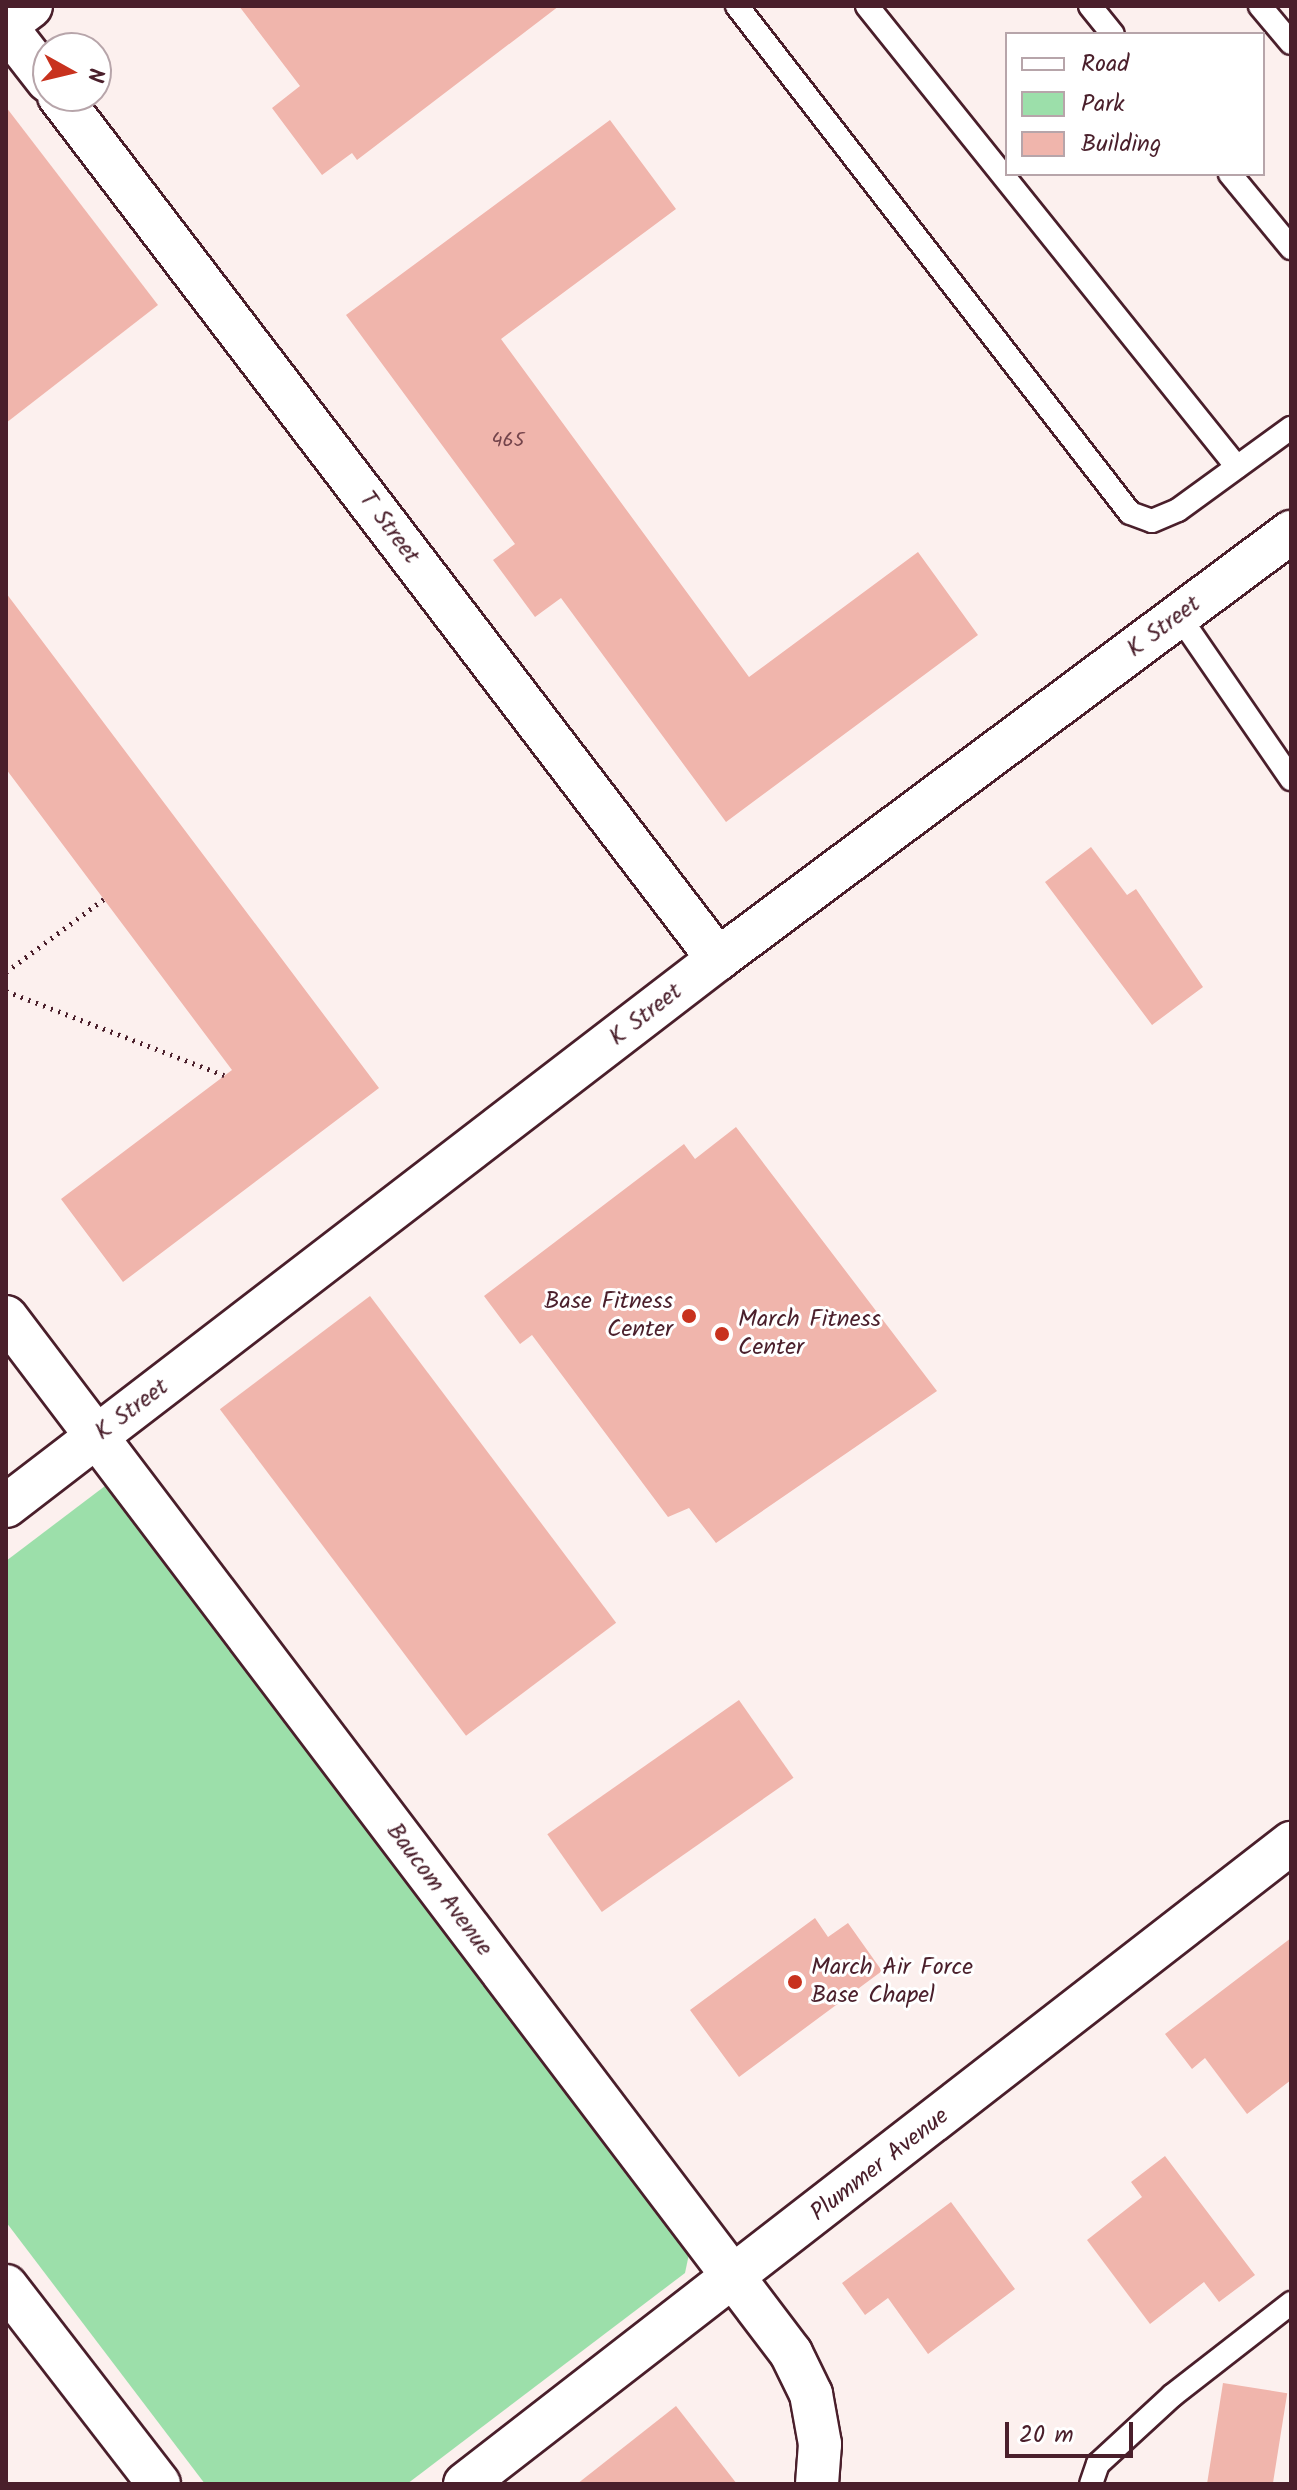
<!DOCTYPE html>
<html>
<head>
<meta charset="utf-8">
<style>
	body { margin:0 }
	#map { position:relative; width:1297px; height:2490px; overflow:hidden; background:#fcf0ee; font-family:Kalam,sans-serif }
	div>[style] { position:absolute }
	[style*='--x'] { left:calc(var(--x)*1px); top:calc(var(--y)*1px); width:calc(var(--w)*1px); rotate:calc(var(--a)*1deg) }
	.green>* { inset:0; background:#9cdfaa }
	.building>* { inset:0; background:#f0b5ac; transform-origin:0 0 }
	.path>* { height:5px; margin-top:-2.5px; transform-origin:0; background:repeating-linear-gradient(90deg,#4a1f2b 0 2px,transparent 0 8px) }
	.roads { filter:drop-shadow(2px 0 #4a1f2b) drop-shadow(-2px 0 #4a1f2b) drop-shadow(0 2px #4a1f2b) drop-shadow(0 -2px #4a1f2b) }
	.lane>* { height:22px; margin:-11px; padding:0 11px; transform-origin:11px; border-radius:11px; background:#fff }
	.street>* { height:42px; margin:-21px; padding:0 21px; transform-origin:21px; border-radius:21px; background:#fff }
	.secondary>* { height:44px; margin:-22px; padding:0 22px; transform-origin:22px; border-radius:22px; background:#fff }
	.dots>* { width:22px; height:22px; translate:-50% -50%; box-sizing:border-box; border:4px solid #fff; border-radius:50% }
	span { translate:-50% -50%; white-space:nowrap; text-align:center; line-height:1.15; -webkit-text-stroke:6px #fff; paint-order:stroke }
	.number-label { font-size:20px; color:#74444b }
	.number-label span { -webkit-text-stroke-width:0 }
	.street-label { font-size:24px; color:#4a1f2b }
	.poi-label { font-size:24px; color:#4a1f2b }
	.right { translate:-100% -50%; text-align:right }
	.left { translate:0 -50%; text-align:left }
	.frame { position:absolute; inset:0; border:8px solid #4a1f2b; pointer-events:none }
	.legend { position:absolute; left:1005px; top:32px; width:260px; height:144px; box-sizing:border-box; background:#fff; border:2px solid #b7a5aa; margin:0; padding:10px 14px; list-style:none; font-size:24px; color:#4a1f2b }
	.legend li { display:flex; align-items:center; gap:16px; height:40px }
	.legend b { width:40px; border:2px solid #b7a5aa }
	.north { position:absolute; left:32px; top:32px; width:80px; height:80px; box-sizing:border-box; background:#fff; border:2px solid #b7a5aa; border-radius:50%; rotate:98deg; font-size:22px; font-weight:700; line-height:32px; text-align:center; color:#4a1f2b }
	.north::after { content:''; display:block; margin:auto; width:28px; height:36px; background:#c8321e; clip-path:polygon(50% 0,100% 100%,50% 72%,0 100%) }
	.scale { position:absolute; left:1005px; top:2422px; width:128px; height:36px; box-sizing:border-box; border:4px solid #4a1f2b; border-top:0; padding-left:10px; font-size:24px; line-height:28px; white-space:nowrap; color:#4a1f2b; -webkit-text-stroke:6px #fff; paint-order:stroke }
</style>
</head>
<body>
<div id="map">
	<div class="green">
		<i style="clip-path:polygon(105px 1486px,689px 2254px,685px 2273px,407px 2484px,205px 2484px,6px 2222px,6px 1561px)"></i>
	</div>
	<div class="building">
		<i style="clip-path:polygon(239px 6px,559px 6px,357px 160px,352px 153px,322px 175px,272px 108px,300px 86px)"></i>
		<i style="clip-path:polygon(6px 107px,158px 305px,6px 423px)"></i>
		<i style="clip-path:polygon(610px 120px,676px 209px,501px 339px,749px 677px,918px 552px,978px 635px,726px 822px,561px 598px,535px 617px,493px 560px,515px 544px,346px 315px)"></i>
		<i style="clip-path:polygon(6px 593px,379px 1088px,123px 1282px,61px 1199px,232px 1070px,6px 769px)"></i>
		<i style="clip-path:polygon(1091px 847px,1127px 895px,1136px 889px,1203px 987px,1152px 1025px,1045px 882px)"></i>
		<i style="clip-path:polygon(736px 1127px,937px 1391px,716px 1543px,689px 1508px,668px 1517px,532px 1335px,520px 1344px,484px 1296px,684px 1144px,695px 1159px)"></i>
		<i style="left:370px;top:1296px;width:409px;height:188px;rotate:53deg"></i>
		<i style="left:739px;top:1700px;width:95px;height:234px;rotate:55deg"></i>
		<i style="clip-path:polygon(815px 1918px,828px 1937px,848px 1923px,882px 1971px,739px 2077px,690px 2010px)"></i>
		<i style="clip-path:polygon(1291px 1938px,1291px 2080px,1247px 2114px,1205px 2058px,1192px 2069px,1165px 2034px)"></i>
		<i style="clip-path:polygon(1165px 2156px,1255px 2275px,1219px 2302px,1204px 2282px,1150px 2324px,1087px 2240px,1142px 2197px,1131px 2182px)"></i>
		<i style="clip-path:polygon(951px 2202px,1015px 2289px,928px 2354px,888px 2298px,865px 2315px,842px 2283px)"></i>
		<i style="left:1223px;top:2383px;width:65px;height:102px;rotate:9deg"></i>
		<i style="clip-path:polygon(676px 2406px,737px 2484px,577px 2484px)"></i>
	</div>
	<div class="path">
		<i style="--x:6;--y:972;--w:122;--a:-36.7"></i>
		<i style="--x:6;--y:991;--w:234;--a:21.1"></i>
	</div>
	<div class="roads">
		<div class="lane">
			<i style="--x:737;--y:6;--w:641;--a:52.22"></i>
			<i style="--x:1130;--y:513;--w:23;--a:20"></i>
			<i style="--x:1152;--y:521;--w:28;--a:-23"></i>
			<i style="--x:1178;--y:510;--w:140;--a:-36"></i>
			<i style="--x:867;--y:6;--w:591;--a:51.25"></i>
			<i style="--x:1090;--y:6;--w:36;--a:51"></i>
			<i style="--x:1260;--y:6;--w:48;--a:50"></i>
			<i style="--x:1230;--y:174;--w:96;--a:50.5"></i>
			<i style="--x:1179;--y:616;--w:198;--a:55.5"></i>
			<i style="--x:1091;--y:2484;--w:21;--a:-71"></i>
			<i style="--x:1098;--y:2464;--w:102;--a:-42.6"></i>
			<i style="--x:1173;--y:2395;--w:150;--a:-37.9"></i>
		</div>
		<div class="street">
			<i style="--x:6;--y:27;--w:68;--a:52.1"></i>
			<i style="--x:59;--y:96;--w:1086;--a:52.63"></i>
			<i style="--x:6;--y:1317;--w:1300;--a:52.85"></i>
			<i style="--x:791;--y:2353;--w:46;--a:64"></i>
			<i style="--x:811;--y:2394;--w:51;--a:79.8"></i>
			<i style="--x:820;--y:2444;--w:40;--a:94.3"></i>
			<i style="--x:6;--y:1506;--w:898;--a:-37.53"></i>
			<i style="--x:718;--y:959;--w:715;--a:-36.69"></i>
			<i style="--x:6;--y:2286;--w:250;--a:52.3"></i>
			<i style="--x:465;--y:2484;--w:1046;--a:-37.81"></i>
		</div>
		<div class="secondary">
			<i style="--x:6;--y:24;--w:30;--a:-37"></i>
		</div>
	</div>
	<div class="dots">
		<i style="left:689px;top:1316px;background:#c8321e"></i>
		<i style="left:722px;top:1334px;background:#c8321e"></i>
		<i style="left:795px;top:1982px;background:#c8321e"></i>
	</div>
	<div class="number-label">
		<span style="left:508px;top:441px">465</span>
	</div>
	<div class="street-label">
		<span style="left:389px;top:528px;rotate:53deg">T Street</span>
		<span style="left:1164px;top:627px;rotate:-37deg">K Street</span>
		<span style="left:646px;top:1015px;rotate:-38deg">K Street</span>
		<span style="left:132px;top:1410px;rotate:-37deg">K Street</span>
		<span style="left:439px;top:1890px;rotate:53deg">Baucom Avenue</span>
		<span style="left:880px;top:2165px;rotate:-38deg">Plummer Avenue</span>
	</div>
	<div class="poi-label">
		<span class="right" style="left:673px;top:1316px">Base Fitness<br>Center</span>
		<span class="left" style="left:738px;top:1334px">March Fitness<br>Center</span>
		<span class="left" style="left:811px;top:1982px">March Air Force<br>Base Chapel</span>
	</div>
	<div class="frame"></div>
	<ul class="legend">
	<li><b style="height:10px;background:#fff"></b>Road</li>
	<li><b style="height:22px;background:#9cdfaa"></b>Park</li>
	<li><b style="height:22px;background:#f0b5ac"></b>Building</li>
	</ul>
	<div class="north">N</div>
	<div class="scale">20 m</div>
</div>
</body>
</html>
